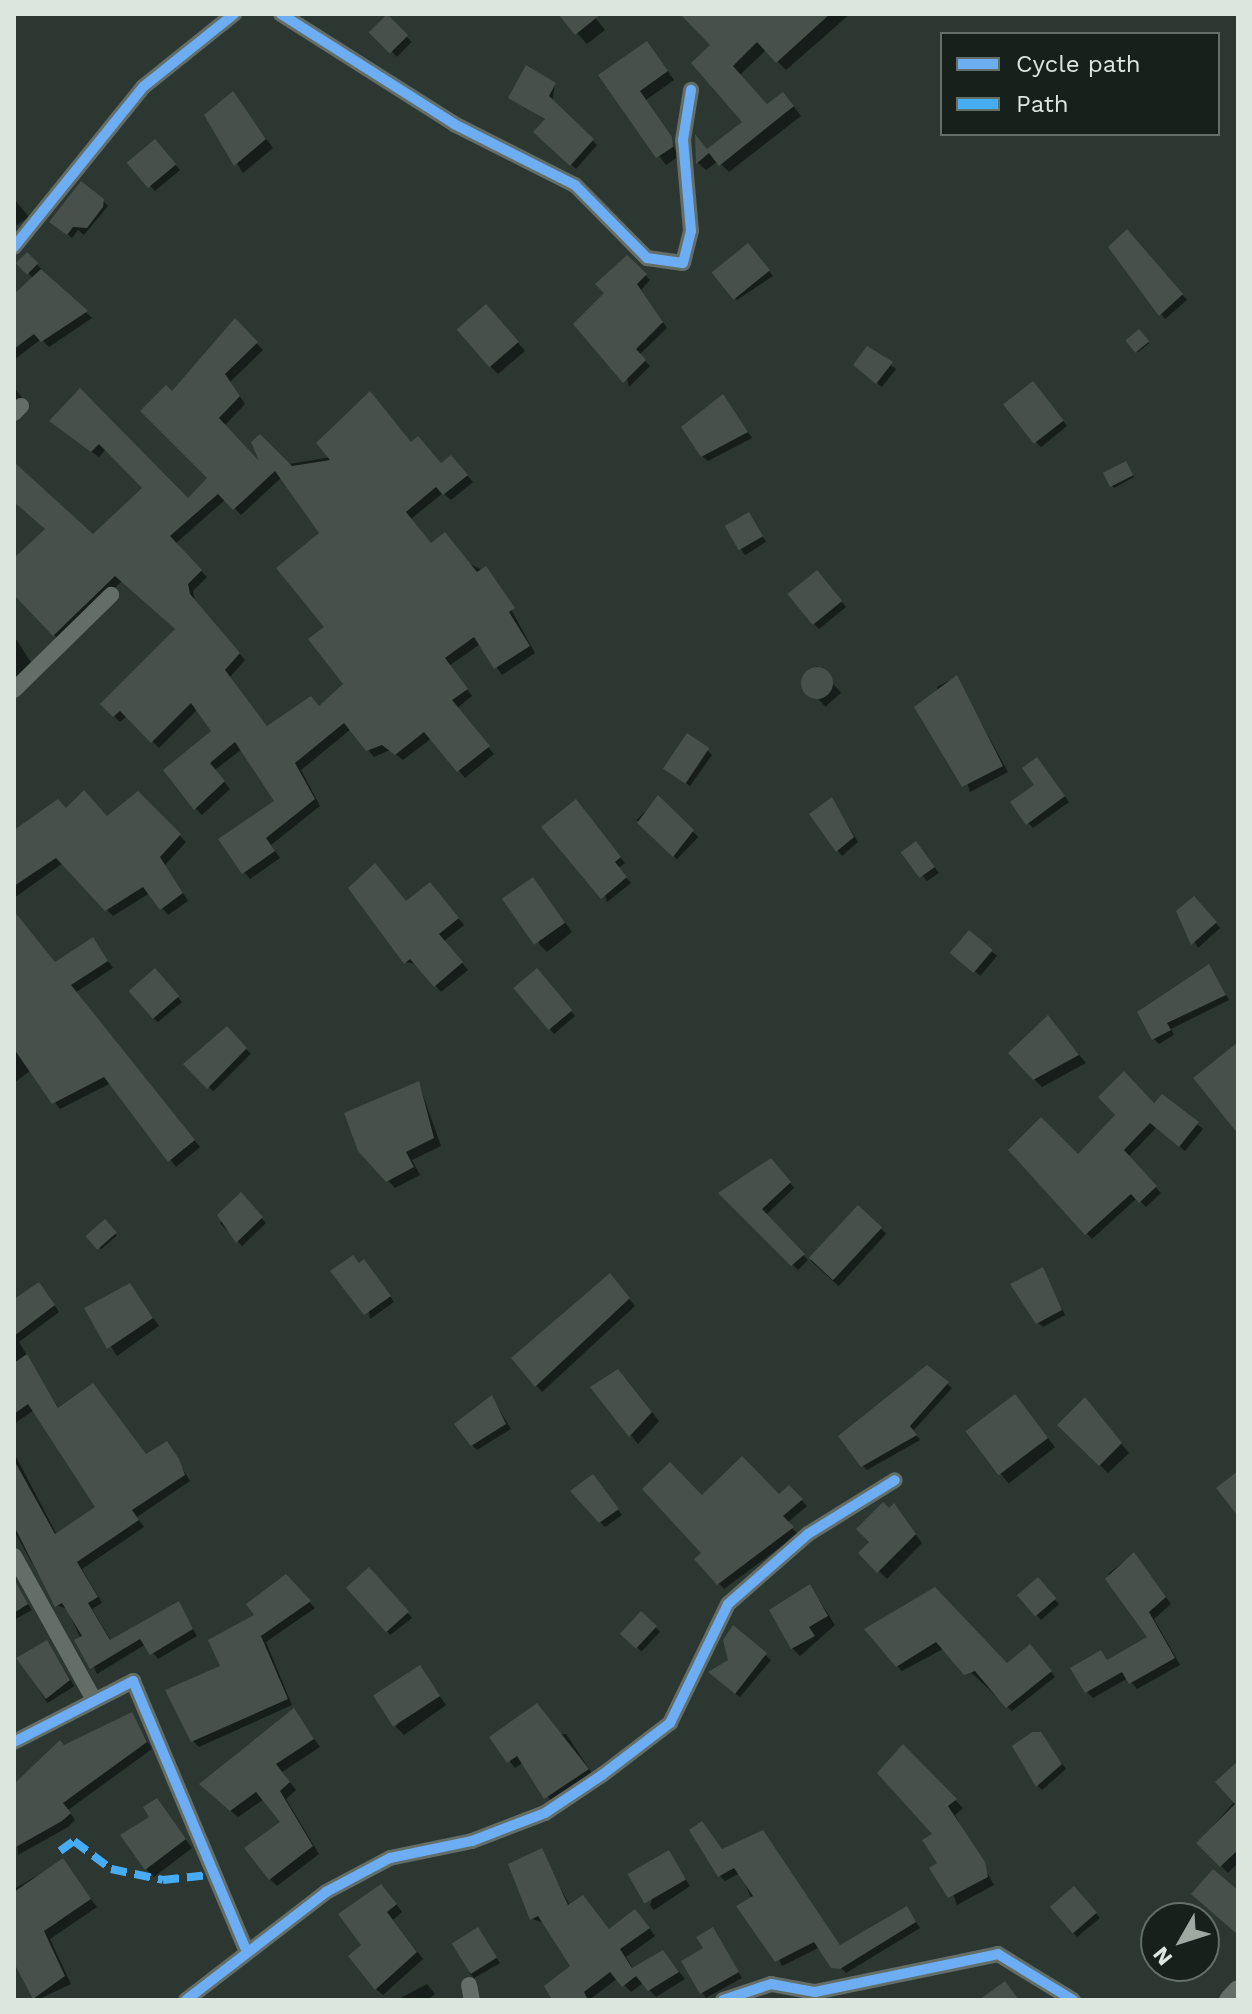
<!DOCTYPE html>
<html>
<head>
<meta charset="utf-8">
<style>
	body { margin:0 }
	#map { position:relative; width:1252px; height:2014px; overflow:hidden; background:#2c3731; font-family:"Work Sans",sans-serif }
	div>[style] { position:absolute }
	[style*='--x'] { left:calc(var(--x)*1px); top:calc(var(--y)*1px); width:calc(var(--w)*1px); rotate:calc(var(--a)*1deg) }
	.shadow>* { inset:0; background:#0007; transform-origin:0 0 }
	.building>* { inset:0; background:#47504b; transform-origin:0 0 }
	.round { border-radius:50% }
	.minor>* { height:16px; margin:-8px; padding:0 8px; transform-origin:8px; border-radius:8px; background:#626e67 }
	.tertiary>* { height:20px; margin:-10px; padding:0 10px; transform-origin:10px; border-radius:10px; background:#626e67 }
	.quiet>* { height:8px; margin-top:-4px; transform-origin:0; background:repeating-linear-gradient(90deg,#46acf6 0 16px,transparent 0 24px) }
	.cycleway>* { height:10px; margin:-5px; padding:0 5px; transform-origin:5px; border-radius:5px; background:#6dadf4 }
	span { translate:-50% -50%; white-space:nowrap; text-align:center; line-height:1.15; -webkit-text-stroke:6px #17201b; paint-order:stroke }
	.frame { position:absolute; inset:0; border:16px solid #dae6de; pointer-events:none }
	.legend { position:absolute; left:940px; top:32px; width:280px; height:104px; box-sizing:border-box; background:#17201b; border:2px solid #656f69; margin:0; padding:10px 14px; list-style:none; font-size:24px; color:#dae6de }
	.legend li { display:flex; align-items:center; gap:16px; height:40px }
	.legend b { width:40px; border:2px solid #656f69 }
	.north { position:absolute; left:1140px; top:1902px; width:80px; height:80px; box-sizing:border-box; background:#17201b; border:2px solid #656f69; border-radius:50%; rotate:231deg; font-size:22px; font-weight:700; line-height:32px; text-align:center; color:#dae6de }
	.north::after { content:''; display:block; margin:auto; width:28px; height:36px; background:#9da9a1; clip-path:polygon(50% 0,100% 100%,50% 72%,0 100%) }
</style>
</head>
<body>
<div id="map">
	<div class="shadow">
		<i style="clip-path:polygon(560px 14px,592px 14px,605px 30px,587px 44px)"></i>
		<i style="clip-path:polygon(683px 14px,850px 14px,786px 70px,766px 50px,740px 75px,767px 106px,791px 103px,801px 116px,729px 172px,718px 161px,706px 170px,698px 163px,697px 139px,708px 151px,745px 122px,713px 45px)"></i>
		<i style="left:385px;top:16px;width:37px;height:21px;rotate:44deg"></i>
		<i style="clip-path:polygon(654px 52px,674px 80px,646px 100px,679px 156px,666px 165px,601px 76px)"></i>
		<i style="clip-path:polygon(555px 84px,552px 102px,597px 145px,576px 169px,535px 132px,546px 120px,511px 98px)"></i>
		<i style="clip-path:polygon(233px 94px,273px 148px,243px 173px,207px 116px)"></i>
		<i style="clip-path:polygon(160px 147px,180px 170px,155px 191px,130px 163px)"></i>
		<i style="clip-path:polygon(14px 199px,29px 217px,14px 227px)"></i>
		<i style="clip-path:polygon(103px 201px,108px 206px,84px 235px,78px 230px,72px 238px,57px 226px)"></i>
		<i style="clip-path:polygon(1111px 247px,1167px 277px,1187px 300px,1165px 319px)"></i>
		<i style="clip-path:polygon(753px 251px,773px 276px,737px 300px,732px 295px)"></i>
		<i style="clip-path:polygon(27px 255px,92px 318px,49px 347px,41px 339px,14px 360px,14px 296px,34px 279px,19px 263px)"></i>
		<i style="clip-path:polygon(627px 257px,650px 280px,641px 290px,667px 328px,639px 355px,650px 366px,629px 387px,607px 293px)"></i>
		<i style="clip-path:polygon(494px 314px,525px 351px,498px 374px,490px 366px)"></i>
		<i style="clip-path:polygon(evenodd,235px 321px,263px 350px,230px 382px,245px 404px,224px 426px,264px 468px,412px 444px,441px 465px,457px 464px,473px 482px,451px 500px,443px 493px,411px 519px,432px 545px,492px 575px,535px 653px,502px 675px,480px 644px,449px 666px,472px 696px,457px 708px,494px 754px,465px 778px,432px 738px,403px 760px,390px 750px,374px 757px,351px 729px,301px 770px,320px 806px,271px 845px,280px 858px,250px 879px,244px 872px,276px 802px,242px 749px,215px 770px,230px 789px,202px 815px,195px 808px,214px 731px,198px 709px,159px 748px,127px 716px,120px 722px,102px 704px,178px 629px,122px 581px,60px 641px,14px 592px,14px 557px,93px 537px,145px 489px,106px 449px,99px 457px,58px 427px,80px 390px,188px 501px,210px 478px,172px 394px,235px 321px,282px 477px,321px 534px,327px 627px,345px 685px,319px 708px,268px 728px,230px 677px,245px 660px,195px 602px,193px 591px,207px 577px,175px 544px,226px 499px,241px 515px,282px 477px)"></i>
		<i style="left:1139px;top:331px;width:16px;height:14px;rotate:52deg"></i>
		<i style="clip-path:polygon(868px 349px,896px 369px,882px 387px,860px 369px)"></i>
		<i style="clip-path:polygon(14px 387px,23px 399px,14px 405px)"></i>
		<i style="clip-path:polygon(1037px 389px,1067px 426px,1041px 447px,1036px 442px)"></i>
		<i style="clip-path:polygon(727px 402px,752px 438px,708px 461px,702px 456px)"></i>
		<i style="clip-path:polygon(1127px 465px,1134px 477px,1114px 488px,1112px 486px)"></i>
		<i style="left:748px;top:514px;width:33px;height:25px;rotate:57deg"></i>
		<i style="clip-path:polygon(822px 578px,846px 607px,819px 629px,814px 624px)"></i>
		<i style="clip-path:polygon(14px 636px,34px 667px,14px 680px)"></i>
		<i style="left:817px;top:666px;width:36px;height:21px;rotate:48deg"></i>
		<i style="clip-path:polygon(956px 677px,1008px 772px,970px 792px,937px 687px)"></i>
		<i style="clip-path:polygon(707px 750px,712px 755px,690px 786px,669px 771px)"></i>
		<i style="clip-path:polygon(1042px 765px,1069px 802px,1033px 828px,1028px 823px)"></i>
		<i style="clip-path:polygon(138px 794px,186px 842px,165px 865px,188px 901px,168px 915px,150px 893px,113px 916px,63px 863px,14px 898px,14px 835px,66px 810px,107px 819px)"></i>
		<i style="left:658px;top:798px;width:56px;height:31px;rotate:44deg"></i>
		<i style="clip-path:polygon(832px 800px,858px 842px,842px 856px,811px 814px)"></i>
		<i style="clip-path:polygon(580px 807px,625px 863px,618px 868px,631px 883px,607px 902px)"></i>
		<i style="clip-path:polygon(920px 848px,939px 873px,927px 881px,904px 852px)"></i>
		<i style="clip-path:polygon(533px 879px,572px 932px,547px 952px,539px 944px)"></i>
		<i style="clip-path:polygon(436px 891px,464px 925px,444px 941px,468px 970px,441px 992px,417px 964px,405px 962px,406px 903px)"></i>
		<i style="clip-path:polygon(1198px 903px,1220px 928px,1198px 948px,1178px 912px)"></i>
		<i style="clip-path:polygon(14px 919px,55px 965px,93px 940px,113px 968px,76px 992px,200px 1147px,176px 1167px,111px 1083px,60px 1109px,31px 1070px,14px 1083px)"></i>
		<i style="left:969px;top:933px;width:36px;height:26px;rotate:39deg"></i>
		<i style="clip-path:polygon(1209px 966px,1229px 1000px,1171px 1029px,1174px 1035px,1159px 1044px,1154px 1039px)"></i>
		<i style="clip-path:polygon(160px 975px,182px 1002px,158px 1022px,153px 1018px)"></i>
		<i style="clip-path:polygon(541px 976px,575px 1016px,554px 1034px,550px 1029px)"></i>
		<i style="clip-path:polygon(1048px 1018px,1086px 1063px,1042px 1087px,1034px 1079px,1032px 1030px)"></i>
		<i style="left:226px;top:1029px;width:35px;height:53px;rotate:45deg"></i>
		<i style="clip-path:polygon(419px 1084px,441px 1146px,412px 1160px,420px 1175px,395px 1188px,360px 1150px)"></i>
		<i style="clip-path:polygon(1162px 1097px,1203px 1129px,1185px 1151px,1157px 1127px,1128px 1157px,1161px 1193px,1146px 1207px,1137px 1198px,1092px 1239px,1011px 1150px,1078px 1157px)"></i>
		<i style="clip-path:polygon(776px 1165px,794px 1188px,766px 1215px,808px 1260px,798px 1270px,721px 1194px)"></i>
		<i style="clip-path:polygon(241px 1195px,266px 1223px,242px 1246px,220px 1223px)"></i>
		<i style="left:858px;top:1208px;width:38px;height:71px;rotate:42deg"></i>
		<i style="left:105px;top:1222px;width:18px;height:21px;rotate:49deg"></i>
		<i style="clip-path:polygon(359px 1265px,369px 1266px,394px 1302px,370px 1319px)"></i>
		<i style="clip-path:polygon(1042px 1269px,1065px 1315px,1043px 1327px,1038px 1322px)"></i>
		<i style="clip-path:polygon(616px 1283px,635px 1306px,542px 1392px,536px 1385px)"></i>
		<i style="clip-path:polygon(129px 1286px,159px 1326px,117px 1356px,87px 1309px)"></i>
		<i style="clip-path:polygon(45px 1291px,59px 1312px,19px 1342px,59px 1409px,147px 1456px,167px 1443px,190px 1481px,137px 1517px,144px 1527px,82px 1569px,102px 1603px,92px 1609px,112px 1642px,178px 1603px,197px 1636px,158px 1659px,146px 1644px,97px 1674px,67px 1609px,56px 1605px,14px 1531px,14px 1453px,57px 1535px,97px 1507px,34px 1410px,14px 1424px,14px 1300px)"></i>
		<i style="clip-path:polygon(927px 1367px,952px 1388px,913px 1431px,920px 1440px,867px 1470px,863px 1466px)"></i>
		<i style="clip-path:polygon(626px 1379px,659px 1421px,638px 1444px,592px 1388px)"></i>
		<i style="left:1015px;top:1396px;width:65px;height:59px;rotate:52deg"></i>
		<i style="clip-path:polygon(492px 1398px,511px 1429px,477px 1450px,472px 1445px)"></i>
		<i style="clip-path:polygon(1092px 1408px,1129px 1453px,1108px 1473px,1060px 1425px)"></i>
		<i style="clip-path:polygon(598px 1481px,622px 1515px,605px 1527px,600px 1522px)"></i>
		<i style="clip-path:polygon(789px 1487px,807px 1506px,787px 1523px,798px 1534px,724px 1589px,697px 1559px,704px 1554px,702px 1498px,779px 1496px)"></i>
		<i style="clip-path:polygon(894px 1506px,922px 1543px,887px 1579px,861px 1553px)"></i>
		<i style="clip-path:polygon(1133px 1554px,1171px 1604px,1154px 1619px,1180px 1665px,1137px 1689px,1128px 1678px,1093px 1698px,1087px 1692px,1101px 1653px,1108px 1661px,1150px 1638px,1108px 1574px)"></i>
		<i style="clip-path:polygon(369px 1570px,412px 1618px,390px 1635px,386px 1630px)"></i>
		<i style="clip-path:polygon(286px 1577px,315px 1608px,266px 1642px,292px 1705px,199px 1747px,193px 1741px,223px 1667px)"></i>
		<i style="left:1038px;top:1580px;width:32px;height:24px;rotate:49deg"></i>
		<i style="clip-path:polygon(14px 1584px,32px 1610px,14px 1620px)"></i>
		<i style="clip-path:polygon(810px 1586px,835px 1625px,800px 1656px,792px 1648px)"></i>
		<i style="clip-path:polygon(935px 1589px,1008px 1666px,1035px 1652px,1055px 1677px,1012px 1711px,945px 1648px,902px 1671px,897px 1666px)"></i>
		<i style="left:641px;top:1614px;width:26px;height:27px;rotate:43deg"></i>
		<i style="clip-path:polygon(733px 1628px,771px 1660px,740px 1697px,715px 1677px,730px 1661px)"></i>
		<i style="left:47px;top:1642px;width:52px;height:32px;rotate:58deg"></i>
		<i style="clip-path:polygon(420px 1668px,446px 1705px,404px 1735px,396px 1727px)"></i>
		<i style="clip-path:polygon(293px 1710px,320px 1747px,282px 1772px,296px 1790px,286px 1799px,319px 1854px,277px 1886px,270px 1879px,283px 1822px,264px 1799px,238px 1817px,209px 1792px)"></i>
		<i style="clip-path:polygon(132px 1715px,152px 1749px,68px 1810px,75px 1820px,68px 1827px,18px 1855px,14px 1786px,64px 1747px)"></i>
		<i style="clip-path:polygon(566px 1734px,594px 1776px,553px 1804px,524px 1762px,515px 1768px,492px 1738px)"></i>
		<i style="clip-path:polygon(1041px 1734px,1066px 1769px,1042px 1790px,1037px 1785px)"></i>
		<i style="clip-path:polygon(903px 1747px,963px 1808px,955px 1815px,994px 1885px,957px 1905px)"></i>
		<i style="clip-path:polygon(1238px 1764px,1238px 1863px,1228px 1873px,1198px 1843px,1235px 1801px)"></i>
		<i style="clip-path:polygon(157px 1801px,192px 1848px,154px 1877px,146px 1869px)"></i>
		<i style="clip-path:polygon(763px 1832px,841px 1947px,907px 1909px,920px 1928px,846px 1973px,820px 1947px,782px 1966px,740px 1873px,725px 1881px,719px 1875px,723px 1851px)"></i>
		<i style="clip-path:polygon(541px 1851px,570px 1906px,610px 1931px,642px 1918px,655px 1936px,626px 1957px,634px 1970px,669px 1959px,685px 1979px,656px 1997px,643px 1983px,631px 1992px,618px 1978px,589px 2000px,552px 2000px,572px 1966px,545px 1923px,532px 1919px)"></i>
		<i style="clip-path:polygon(668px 1852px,690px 1886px,654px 1910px,650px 1905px)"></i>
		<i style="clip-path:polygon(62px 1861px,97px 1907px,50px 1939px,71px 1984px,37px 2000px,14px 1959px,14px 1889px)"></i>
		<i style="clip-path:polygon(388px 1893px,402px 1912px,393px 1920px,423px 1959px,383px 1995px,376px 1989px)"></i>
		<i style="clip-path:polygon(1079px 1893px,1100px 1918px,1077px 1937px,1052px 1907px)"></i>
		<i style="clip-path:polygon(713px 1929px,742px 1978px,706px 1998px,683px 1962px,705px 1949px)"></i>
		<i style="clip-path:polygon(478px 1930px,500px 1963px,474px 1978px,469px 1973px)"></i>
		<i style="clip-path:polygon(427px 1984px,435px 1994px,428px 2000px,397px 2000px)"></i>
	</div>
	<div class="building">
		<i style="left:387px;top:14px;width:30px;height:26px;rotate:45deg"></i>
		<i style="clip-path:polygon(558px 14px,601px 14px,575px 35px)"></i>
		<i style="clip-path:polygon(680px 14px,830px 14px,776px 63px,757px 42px,733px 66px,767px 104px,783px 92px,794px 106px,719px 166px,709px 153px,696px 164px,695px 134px,707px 149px,742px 122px,691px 63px,710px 45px)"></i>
		<i style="clip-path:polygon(647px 41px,668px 71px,640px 91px,672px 137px,673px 147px,656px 158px,598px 75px)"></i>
		<i style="clip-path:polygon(526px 65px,556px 83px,549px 96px,594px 139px,570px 166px,533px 132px,545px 119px,508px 98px)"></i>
		<i style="clip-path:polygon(233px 91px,266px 139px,234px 166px,204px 115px)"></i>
		<i style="left:155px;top:139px;width:33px;height:37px;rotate:50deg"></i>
		<i style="clip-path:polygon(81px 181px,104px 199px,103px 207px,87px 228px,73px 227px,67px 235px,49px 222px)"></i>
		<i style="clip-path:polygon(1127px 229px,1183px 294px,1159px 316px,1108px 247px)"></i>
		<i style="left:748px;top:243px;width:35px;height:47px;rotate:51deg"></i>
		<i style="left:27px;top:252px;width:16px;height:16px;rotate:45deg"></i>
		<i style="clip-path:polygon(627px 255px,647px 274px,637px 284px,663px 322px,636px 349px,646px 360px,623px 383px,573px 324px,604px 293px,595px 284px)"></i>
		<i style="clip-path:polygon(41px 269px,88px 311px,41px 342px,34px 334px,14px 349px,14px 294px)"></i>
		<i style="left:486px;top:304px;width:50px;height:39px;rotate:49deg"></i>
		<i style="clip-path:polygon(evenodd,235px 318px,258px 342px,225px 374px,240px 396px,219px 418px,259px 461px,251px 442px,260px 434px,292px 466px,330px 460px,316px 443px,370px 391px,411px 442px,418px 436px,441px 463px,451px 455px,468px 475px,443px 495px,436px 487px,406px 512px,431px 543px,445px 532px,477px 572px,486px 566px,515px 608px,509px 612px,530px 646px,494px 669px,474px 637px,445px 658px,468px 689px,452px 700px,490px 746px,457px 772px,424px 732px,395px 755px,382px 745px,366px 751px,344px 723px,295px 763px,315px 799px,266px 838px,275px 851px,242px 874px,218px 839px,274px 801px,235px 742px,210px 763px,225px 781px,194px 810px,163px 770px,211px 731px,191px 703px,151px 743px,120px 711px,113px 717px,100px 704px,175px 629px,115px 576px,53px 636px,14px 595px,14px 558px,45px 529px,14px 502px,14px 462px,93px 534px,142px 488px,99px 444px,91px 452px,49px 421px,80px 388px,188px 498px,207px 478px,140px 411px,166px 385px,172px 391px,235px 318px,275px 471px,319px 533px,276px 568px,324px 627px,308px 639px,343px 684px,319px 706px,311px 696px,267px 726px,225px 670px,240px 653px,190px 594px,188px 584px,202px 570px,170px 536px,218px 494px,233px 510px,275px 471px)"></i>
		<i style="left:1139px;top:329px;width:16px;height:18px;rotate:50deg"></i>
		<i style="clip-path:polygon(867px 346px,893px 362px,876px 384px,853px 365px)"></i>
		<i style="left:1033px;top:381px;width:50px;height:38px;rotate:52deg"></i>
		<i style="clip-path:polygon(723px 394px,748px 432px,701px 457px,681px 427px)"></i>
		<i style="left:1126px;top:461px;width:16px;height:26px;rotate:63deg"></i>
		<i style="left:749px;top:512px;width:28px;height:28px;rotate:60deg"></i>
		<i style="left:817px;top:570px;width:40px;height:38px;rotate:51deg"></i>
		<i class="round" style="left:801px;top:667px;width:32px;height:32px"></i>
		<i style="clip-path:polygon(957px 675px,1003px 766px,962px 787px,914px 707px)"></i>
		<i style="left:687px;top:733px;width:27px;height:43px;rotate:34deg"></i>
		<i style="clip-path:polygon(1037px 757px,1065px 796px,1026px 825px,1010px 802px,1034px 785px,1022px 768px)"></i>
		<i style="clip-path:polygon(84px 790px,107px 816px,138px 791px,181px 834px,160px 857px,183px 893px,160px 910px,143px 887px,105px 911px,56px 858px,14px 886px,14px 830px,58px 799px,66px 808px)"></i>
		<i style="clip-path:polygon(658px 795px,694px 830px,673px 857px,637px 823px)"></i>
		<i style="clip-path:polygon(832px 797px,854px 837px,836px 852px,809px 814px)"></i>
		<i style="clip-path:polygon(576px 799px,621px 857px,615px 862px,627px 877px,601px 899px,541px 827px)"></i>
		<i style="left:916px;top:841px;width:32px;height:19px;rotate:54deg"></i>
		<i style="clip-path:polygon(375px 863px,406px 901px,430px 882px,459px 918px,439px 934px,463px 962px,434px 987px,410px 959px,404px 964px,348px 888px)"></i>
		<i style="left:533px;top:877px;width:56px;height:38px;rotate:55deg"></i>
		<i style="clip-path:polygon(1194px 896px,1217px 922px,1191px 945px,1176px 911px)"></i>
		<i style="clip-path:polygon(14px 911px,55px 962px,93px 937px,108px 961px,71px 985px,195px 1140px,168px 1162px,104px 1077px,52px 1104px,14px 1049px)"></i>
		<i style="left:969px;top:930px;width:31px;height:30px;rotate:40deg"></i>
		<i style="clip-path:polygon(1209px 964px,1226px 995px,1167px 1023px,1171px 1030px,1152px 1040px,1137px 1012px)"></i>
		<i style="left:155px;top:968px;width:37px;height:35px;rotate:49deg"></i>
		<i style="left:537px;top:968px;width:55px;height:31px;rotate:50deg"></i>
		<i style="clip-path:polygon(1048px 1015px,1079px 1055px,1033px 1080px,1008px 1053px)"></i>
		<i style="clip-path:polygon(227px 1026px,247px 1048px,207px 1089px,183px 1064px)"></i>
		<i style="clip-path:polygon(1238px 1042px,1238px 1134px,1193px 1078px)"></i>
		<i style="clip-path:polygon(1124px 1071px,1154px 1103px,1162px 1094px,1199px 1122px,1179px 1147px,1150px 1123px,1124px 1150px,1157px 1186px,1139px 1203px,1131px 1194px,1085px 1235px,1008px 1150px,1041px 1117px,1078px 1154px,1115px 1115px,1098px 1097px)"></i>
		<i style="clip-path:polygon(419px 1081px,434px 1138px,406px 1152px,414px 1167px,386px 1182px,358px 1151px,344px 1113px)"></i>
		<i style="clip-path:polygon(771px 1158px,791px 1182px,762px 1209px,805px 1254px,791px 1266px,718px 1193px)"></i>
		<i style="clip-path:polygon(241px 1192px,263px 1217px,236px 1243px,217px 1215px)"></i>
		<i style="left:858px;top:1205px;width:33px;height:72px;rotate:43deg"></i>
		<i style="left:105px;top:1219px;width:18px;height:26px;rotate:49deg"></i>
		<i style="clip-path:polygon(353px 1255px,359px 1263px,364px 1259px,391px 1296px,364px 1315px,330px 1271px)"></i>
		<i style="clip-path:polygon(1043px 1267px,1062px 1310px,1036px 1324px,1010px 1284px)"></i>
		<i style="clip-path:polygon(610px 1273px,630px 1298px,535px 1387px,511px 1358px)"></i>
		<i style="clip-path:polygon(39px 1282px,55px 1305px,14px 1336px,14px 1299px)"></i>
		<i style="clip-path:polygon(130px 1283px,153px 1318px,107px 1349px,84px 1308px)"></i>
		<i style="clip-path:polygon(27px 1354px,58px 1408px,93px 1383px,146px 1454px,167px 1441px,179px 1459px,185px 1475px,132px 1510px,139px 1520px,77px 1562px,98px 1597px,88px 1603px,110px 1640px,179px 1601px,193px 1629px,150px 1655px,140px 1639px,90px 1669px,74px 1640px,82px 1636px,62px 1603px,55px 1607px,14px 1526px,14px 1460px,55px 1534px,95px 1507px,28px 1404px,14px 1414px,14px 1363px)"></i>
		<i style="clip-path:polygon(927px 1365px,949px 1382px,910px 1426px,917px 1435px,861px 1467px,838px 1436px)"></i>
		<i style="clip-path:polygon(618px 1369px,652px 1412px,629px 1437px,590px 1387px)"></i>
		<i style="left:1015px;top:1394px;width:55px;height:62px;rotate:53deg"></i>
		<i style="clip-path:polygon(492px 1395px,506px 1424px,471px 1446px,454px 1424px)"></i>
		<i style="clip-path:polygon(1085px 1397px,1122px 1443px,1099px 1466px,1057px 1425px)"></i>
		<i style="clip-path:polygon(742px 1456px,779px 1494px,789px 1485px,803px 1499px,783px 1516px,794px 1527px,717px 1585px,694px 1559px,701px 1553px,642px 1489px,670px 1462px,702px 1495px)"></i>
		<i style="clip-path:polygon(1238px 1471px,1238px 1516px,1216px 1488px)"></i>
		<i style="clip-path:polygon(593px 1474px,619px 1509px,599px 1523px,570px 1491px)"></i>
		<i style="clip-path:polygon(883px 1502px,889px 1508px,894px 1503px,916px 1534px,877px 1573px,858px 1553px,869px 1542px,856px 1529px)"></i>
		<i style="clip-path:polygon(1134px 1552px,1166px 1597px,1149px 1612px,1175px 1658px,1129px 1684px,1122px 1672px,1085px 1693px,1070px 1668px,1101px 1650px,1107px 1660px,1147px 1637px,1105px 1579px)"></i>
		<i style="left:369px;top:1567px;width:60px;height:31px;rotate:48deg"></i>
		<i style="clip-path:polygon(286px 1574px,311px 1601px,261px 1636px,288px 1699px,191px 1742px,165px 1690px,220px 1666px,208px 1640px,254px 1615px,246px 1604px)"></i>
		<i style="left:1038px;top:1577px;width:28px;height:28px;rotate:49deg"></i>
		<i style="clip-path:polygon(14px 1579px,28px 1604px,14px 1613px)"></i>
		<i style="clip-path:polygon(810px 1584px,828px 1616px,809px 1627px,815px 1636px,791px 1649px,769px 1610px)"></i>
		<i style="clip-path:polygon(935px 1587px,1007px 1663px,1030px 1644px,1052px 1671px,1006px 1708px,975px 1671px,964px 1675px,936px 1642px,896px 1667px,864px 1629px)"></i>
		<i style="left:641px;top:1611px;width:22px;height:31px;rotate:43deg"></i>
		<i style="clip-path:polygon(733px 1625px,767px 1653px,735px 1694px,708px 1672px,728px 1660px,723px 1640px)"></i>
		<i style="clip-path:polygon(47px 1640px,70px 1680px,46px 1699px,16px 1658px)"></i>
		<i style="left:420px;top:1665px;width:37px;height:56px;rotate:57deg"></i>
		<i style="clip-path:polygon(537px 1703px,589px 1769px,544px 1799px,517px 1756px,507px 1763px,489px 1737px)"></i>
		<i style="clip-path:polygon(294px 1708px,314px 1739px,276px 1764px,290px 1782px,280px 1791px,313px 1846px,269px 1880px,244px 1848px,280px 1822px,256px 1792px,230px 1811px,199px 1784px)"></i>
		<i style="clip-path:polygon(132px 1712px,147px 1742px,63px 1803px,71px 1813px,62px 1821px,14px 1848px,14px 1784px,60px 1740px,64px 1745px)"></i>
		<i style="clip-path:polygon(1032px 1732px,1041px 1732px,1062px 1764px,1036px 1787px,1012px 1746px)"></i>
		<i style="clip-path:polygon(903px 1744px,957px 1799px,948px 1806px,985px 1862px,988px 1877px,948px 1898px,929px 1868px,937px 1863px,922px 1840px,932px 1834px,877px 1773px)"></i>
		<i style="clip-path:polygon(1238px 1761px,1238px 1850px,1220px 1867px,1196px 1843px,1235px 1804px,1215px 1782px)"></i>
		<i style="clip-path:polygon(157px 1798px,186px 1839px,145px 1870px,120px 1835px,149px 1817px,143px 1807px)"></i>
		<i style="clip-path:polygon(702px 1821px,722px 1849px,763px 1830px,840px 1945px,907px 1906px,916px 1922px,840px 1969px,831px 1968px,814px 1942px,775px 1962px,736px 1906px,753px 1896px,734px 1868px,718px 1877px,689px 1830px)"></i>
		<i style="clip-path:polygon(542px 1848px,568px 1905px,583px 1895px,609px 1929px,635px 1909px,650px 1928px,620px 1949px,632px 1968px,663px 1950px,679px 1972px,648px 1991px,636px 1976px,622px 1987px,610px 1972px,584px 1992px,588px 2000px,552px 2000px,544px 1986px,570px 1966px,538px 1916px,530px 1920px,508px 1864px)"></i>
		<i style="left:669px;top:1850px;width:34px;height:48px;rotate:60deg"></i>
		<i style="clip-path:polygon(63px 1858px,91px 1899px,44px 1931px,65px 1976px,33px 1999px,14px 1963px,14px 1892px)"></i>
		<i style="clip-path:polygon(1213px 1869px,1238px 1890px,1238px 1935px,1191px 1894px)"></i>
		<i style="clip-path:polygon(381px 1884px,397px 1904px,387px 1912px,417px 1952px,375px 1990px,348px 1956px,361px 1945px,338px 1914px)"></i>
		<i style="left:1074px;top:1886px;width:35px;height:32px;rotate:49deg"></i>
		<i style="left:478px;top:1927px;width:36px;height:31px;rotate:58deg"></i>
		<i style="clip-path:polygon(713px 1927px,739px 1972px,700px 1994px,681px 1961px,703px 1948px,696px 1937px)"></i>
		<i style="clip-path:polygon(1005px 1981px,1019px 2000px,979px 2000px)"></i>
	</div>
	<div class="minor">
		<i style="--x:281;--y:14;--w:205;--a:32.4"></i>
		<i style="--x:454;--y:124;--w:136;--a:26.8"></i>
		<i style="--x:575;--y:185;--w:103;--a:45.4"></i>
		<i style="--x:647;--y:258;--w:36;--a:8"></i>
		<i style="--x:683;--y:263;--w:33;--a:-76"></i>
		<i style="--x:691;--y:231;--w:91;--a:-95"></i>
		<i style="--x:683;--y:140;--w:51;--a:-80.9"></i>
		<i style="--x:14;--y:247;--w:206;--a:-51.1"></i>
		<i style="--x:143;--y:87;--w:117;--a:-38.7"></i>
		<i style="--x:14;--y:413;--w:10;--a:-45"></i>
		<i style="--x:14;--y:690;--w:136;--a:-44.4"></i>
		<i style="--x:14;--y:1556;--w:162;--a:60.9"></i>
		<i style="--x:14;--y:1742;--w:134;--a:-27.1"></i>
		<i style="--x:133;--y:1681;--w:289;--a:67.2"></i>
		<i style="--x:469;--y:1985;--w:15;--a:79"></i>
		<i style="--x:186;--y:2000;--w:177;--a:-37.6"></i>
		<i style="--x:326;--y:1892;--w:72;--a:-28"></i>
		<i style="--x:390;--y:1858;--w:84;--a:-11.7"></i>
		<i style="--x:472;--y:1841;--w:78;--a:-21"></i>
		<i style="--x:545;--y:1813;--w:69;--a:-33.7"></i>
		<i style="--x:602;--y:1775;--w:86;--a:-37.4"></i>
		<i style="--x:670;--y:1723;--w:132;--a:-64"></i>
		<i style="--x:728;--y:1604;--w:106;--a:-41.2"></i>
		<i style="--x:808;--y:1534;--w:102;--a:-31.8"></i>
		<i style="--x:723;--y:2000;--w:51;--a:-18.4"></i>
		<i style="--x:771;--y:1984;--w:45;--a:10.3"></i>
		<i style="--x:815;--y:1992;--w:187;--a:-11.7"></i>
		<i style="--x:998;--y:1954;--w:88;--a:31.5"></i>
	</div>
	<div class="tertiary">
		<i style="--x:1229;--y:2000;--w:13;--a:-48"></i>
	</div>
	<div class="quiet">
		<i style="--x:60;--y:1851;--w:17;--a:-36"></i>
		<i style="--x:74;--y:1841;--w:46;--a:37.1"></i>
		<i style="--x:111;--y:1869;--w:53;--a:11.9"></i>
		<i style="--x:163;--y:1880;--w:46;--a:-6.2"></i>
	</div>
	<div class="cycleway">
		<i style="--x:281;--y:14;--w:205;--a:32.4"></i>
		<i style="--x:454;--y:124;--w:136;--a:26.8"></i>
		<i style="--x:575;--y:185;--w:103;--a:45.4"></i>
		<i style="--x:647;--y:258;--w:36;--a:8"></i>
		<i style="--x:683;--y:263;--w:33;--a:-76"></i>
		<i style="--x:691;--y:231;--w:91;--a:-95"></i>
		<i style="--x:683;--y:140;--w:51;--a:-80.9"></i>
		<i style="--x:14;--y:247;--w:206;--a:-51.1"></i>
		<i style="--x:143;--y:87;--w:117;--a:-38.7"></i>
		<i style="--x:14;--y:1742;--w:134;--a:-27.1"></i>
		<i style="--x:133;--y:1681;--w:289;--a:67.2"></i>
		<i style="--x:186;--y:2000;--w:177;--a:-37.6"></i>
		<i style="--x:326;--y:1892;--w:72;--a:-28"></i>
		<i style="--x:390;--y:1858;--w:84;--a:-11.7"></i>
		<i style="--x:472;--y:1841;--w:78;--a:-21"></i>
		<i style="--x:545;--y:1813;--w:69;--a:-33.7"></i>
		<i style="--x:602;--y:1775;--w:86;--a:-37.4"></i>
		<i style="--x:670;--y:1723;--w:132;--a:-64"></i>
		<i style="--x:728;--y:1604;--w:106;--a:-41.2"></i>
		<i style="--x:808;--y:1534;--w:102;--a:-31.8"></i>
		<i style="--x:723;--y:2000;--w:51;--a:-18.4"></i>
		<i style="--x:771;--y:1984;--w:45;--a:10.3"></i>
		<i style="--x:815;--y:1992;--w:187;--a:-11.7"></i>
		<i style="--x:998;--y:1954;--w:88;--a:31.5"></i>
	</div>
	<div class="frame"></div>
	<ul class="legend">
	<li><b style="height:10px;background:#6dadf4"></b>Cycle path</li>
	<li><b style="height:10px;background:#46acf6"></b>Path</li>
	</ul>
	<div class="north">N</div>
</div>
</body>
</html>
